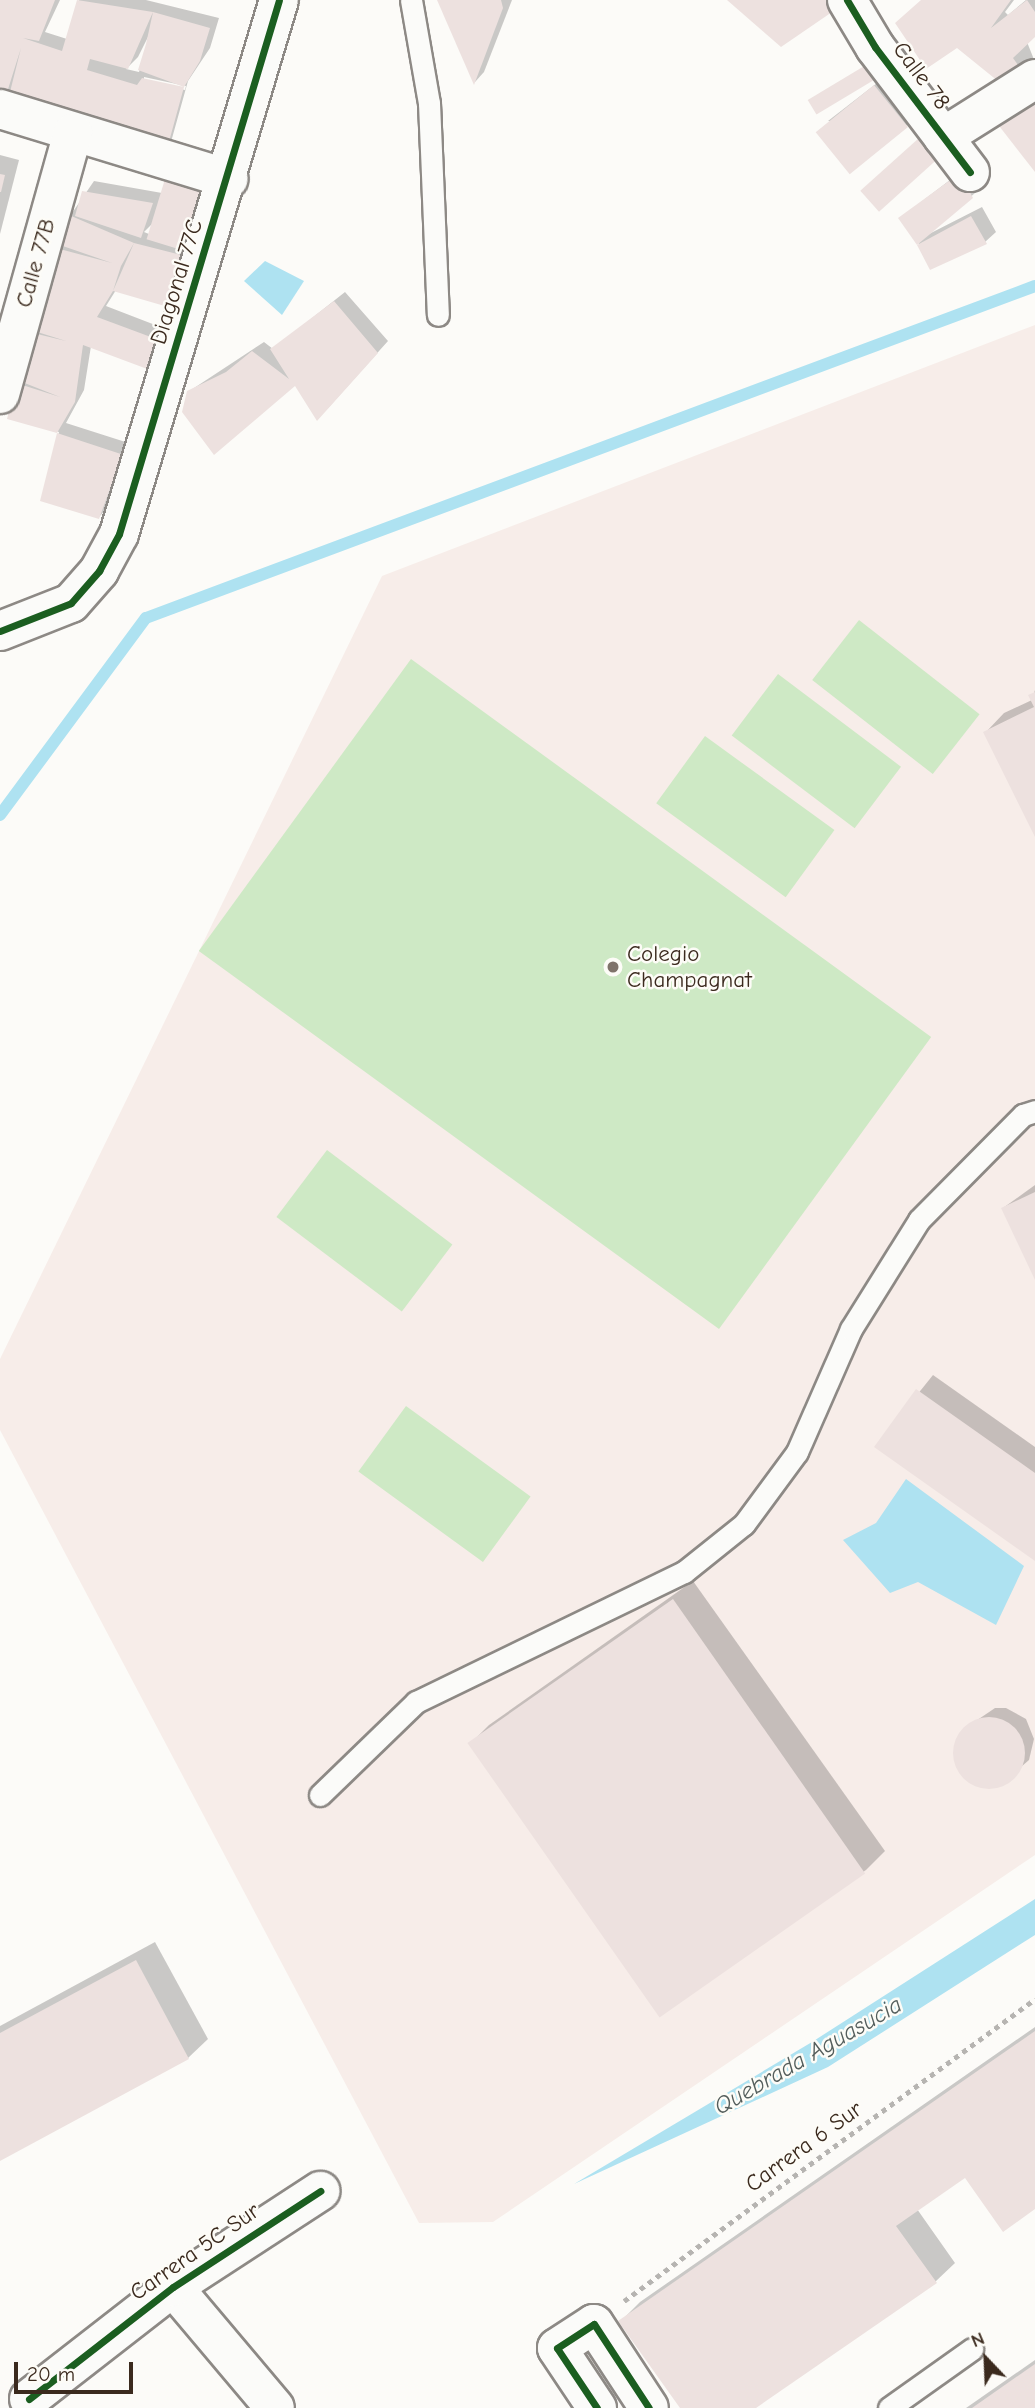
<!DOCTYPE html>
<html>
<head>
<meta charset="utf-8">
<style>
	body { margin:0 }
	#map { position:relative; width:1035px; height:2408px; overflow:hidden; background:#fcfbf8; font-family:"Comic Neue",sans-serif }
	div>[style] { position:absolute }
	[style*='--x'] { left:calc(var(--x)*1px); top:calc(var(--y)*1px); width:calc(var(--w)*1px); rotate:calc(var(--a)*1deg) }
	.built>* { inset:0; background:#f7ede9 }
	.green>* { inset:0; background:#cee9c5; transform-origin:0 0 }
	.water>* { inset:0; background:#aee2f1 }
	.shadow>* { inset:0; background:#0003 }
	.stream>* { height:12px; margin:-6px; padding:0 6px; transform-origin:6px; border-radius:6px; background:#aee2f1 }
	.building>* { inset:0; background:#ede1df; transform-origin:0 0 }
	.round { border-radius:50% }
	.path>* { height:4.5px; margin-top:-2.25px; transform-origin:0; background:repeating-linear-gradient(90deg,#b6b4b1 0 5px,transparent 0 10px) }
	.roads { filter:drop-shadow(2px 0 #8d8985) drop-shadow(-2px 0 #8d8985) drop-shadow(0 2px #8d8985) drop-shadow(0 -2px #8d8985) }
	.lane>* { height:21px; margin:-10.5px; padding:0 10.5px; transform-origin:10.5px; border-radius:10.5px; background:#fbfbf9 }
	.street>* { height:38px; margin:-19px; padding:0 19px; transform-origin:19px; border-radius:19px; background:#fbfbf9 }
	.cycleway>* { height:7px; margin:-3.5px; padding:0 3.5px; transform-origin:3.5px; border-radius:3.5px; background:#1b5e20 }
	.dots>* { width:19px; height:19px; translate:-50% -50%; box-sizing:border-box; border:4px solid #fdfcf7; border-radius:50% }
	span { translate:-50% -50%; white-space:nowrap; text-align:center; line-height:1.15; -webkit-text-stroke:5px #fdfcf7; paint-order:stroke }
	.street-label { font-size:23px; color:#3b2a1e }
	.poi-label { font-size:23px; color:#3b2a1e }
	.left { translate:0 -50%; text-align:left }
	.water-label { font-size:24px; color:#545e5c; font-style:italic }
	.north { position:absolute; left:951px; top:2324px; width:70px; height:70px; -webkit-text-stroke:5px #fdfcf7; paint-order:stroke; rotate:337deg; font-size:19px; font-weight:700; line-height:28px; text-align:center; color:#3b2a1e }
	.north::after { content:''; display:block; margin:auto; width:24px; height:32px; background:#3b2a1e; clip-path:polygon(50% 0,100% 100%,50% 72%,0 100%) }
	.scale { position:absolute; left:14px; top:2362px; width:119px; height:32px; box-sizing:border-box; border:4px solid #3b2a1e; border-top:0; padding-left:9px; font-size:21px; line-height:24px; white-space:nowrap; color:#3b2a1e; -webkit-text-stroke:5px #fdfcf7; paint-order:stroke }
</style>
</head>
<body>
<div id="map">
	<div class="built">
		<i style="clip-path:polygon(1035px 325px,1035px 1855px,493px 2222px,419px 2223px,0 1430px,0 1359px,382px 576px)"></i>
	</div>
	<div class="green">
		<i style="left:859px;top:620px;width:153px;height:76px;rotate:38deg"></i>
		<i style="left:411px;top:659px;width:643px;height:361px;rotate:36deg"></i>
		<i style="left:778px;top:674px;width:154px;height:77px;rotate:37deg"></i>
		<i style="left:705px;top:736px;width:160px;height:83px;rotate:36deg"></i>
		<i style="left:327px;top:1150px;width:157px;height:84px;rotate:37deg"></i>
		<i style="left:406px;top:1406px;width:154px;height:81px;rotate:36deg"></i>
	</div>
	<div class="water">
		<i style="clip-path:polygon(265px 261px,304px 281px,282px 315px,244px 281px)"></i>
		<i style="clip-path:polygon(906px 1479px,1024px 1566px,996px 1625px,918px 1582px,890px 1593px,843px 1540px,876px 1523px)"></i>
		<i style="clip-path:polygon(1035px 1899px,1035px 1935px,828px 2067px,574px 2184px,812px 2042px)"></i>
	</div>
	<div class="shadow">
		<i style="clip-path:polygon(evenodd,0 0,60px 0,45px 32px,67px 39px,79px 0,146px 0,219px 18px,210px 48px,188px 81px,171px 142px,3px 100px,0 0,150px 33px,139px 72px,126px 69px,138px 57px,150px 33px,0 0,144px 77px,186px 86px,185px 90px,144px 80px,144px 77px)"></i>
		<i style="clip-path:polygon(439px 0,512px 0,484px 72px,475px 82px)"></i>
		<i style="clip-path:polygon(921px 0,1014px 0,1005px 12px,1008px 15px,1026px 0,1035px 0,1035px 34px,1027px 42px,1035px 62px,1024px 73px)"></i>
		<i style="clip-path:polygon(886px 76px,917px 116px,906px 126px,828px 121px)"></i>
		<i style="clip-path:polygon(0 155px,19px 160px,0 234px)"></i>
		<i style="clip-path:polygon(971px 164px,983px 186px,927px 235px,982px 207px,996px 232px,985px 242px,919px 244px,900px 218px)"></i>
		<i style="clip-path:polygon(evenodd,94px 181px,162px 193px,199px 247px,116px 290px,106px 306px,176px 333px,167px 361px,91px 346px,84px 390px,66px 423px,138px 446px,109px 506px,99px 517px,42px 500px,59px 432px,9px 418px,70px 216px,94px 181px,152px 224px,149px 234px,144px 232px,152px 224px)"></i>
		<i style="clip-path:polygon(345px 292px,388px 341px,328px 408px,295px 384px,188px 392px,264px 342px,273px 349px)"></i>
		<i style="clip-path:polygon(1035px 690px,1035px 833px,985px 733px,1004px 713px,1032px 700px)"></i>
		<i style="clip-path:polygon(1035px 1185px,1035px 1276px,1003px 1208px)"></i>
		<i style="clip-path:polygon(933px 1375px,1035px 1447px,1035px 1559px,876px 1446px)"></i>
		<i style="clip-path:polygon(693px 1581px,885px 1851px,866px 1870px,663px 2014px,470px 1744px,489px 1725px)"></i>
		<i style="clip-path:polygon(995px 1708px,1006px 1708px,1026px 1719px,1034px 1739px,1029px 1760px,1000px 1785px,989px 1787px,968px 1780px,960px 1771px,955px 1750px,964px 1729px)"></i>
		<i style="clip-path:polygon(155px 1942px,208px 2039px,188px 2058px,0 2159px,0 2026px)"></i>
		<i style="clip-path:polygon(1035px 2027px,1035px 2207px,965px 2175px,917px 2209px,955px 2263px,935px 2282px,753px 2408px,682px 2408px,621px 2321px,640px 2302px)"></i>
		<i style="clip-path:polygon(1035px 2360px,1035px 2408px,966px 2408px)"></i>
	</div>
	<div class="stream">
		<i style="--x:0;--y:815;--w:245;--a:-53.5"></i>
		<i style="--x:146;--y:618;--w:949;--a:-20.48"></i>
	</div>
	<div class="building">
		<i style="clip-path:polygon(0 0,55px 0,39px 41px,23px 38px,62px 51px,77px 0,153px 12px,128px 69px,90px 59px,87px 70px,137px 85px,142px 78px,184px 87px,138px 70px,146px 44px,153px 12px,210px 28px,200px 61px,184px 87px,167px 149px,8px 100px,21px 48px,4px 102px,0 101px)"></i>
		<i style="clip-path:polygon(437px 0,501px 0,503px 8px,474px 85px)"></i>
		<i style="clip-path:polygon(727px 0,828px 0,835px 10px,781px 47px)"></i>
		<i style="clip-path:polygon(921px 0,1011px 0,991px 28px,1027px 0,1035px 12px,1035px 37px,1013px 58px,1025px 75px,1004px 86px,957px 48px,926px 69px,895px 23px)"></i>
		<i style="left:866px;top:65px;width:17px;height:68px;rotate:59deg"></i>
		<i style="left:874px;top:85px;width:54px;height:75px;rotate:51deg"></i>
		<i style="clip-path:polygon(1035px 99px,1035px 172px,996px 122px)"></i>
		<i style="left:919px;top:138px;width:28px;height:79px;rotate:48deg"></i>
		<i style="clip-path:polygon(960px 173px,973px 198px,917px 245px,898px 218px)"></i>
		<i style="clip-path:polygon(0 174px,5px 175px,1px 192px,0 192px)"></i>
		<i style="left:165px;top:179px;width:52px;height:63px;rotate:17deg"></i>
		<i style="clip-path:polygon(82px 191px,153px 203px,141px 238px,75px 216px)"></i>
		<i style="clip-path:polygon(evenodd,69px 215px,134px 243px,193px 258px,175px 309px,113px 291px,97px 317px,167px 343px,158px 373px,83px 345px,75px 402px,57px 433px,7px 419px,16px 383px,60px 397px,17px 380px,29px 332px,66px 341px,31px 330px,47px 267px,55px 270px,56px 248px,112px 263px,57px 244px,69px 215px,134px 243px,113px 291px,121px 266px,134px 243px)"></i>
		<i style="clip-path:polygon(971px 216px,987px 244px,930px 270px,917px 245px)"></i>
		<i style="clip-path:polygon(334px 301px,378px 353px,317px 421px,295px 386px,214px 455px,182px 412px,187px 391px,226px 372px,252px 351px,289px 379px,270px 349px)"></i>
		<i style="clip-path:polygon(57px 433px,130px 457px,114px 478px,99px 519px,40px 501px)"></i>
		<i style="clip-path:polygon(1035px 692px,1035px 837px,983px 732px,1034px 707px,1028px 695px)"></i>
		<i style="clip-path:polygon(1035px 1192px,1035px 1280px,1001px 1208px)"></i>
		<i style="clip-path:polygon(916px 1389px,1035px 1473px,1035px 1561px,874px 1447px)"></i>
		<i style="left:673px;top:1599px;width:335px;height:251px;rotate:55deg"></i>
		<i class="round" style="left:953px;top:1717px;width:72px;height:72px"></i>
		<i style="clip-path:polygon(136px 1960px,189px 2059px,0 2161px,0 2033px)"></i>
		<i style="clip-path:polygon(1035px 2031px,1035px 2209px,1003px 2232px,965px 2178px,896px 2226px,937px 2283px,756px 2408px,680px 2408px,618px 2321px)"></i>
		<i style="clip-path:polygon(1035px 2364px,1035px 2408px,972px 2408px)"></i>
	</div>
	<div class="path">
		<i style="--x:624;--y:2301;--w:510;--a:-36.31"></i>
	</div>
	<div class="roads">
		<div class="lane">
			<i style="--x:411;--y:0;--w:105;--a:80.1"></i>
			<i style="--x:429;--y:103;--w:212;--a:87.6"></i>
			<i style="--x:320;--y:1795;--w:134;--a:-44.1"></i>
			<i style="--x:416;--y:1702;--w:298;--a:-25.9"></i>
			<i style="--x:684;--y:1572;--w:77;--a:-38.7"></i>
			<i style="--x:744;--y:1524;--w:89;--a:-53.6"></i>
			<i style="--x:797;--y:1452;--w:134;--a:-66.3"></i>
			<i style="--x:851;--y:1329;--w:128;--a:-58"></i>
			<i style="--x:919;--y:1220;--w:148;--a:-45.3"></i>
			<i style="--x:1023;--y:1115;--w:13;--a:-18"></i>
			<i style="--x:889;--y:2408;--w:102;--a:-35.4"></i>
		</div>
		<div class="street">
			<i style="--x:847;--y:0;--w:55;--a:59.2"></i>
			<i style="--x:875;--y:47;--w:157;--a:52.8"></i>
			<i style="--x:0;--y:109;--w:239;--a:17"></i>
			<i style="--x:943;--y:137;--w:109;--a:-32.2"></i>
			<i style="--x:0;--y:394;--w:271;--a:-74.4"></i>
			<i style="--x:0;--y:631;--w:76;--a:-21.5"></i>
			<i style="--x:71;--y:603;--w:43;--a:-48.8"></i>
			<i style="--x:99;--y:571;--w:42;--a:-61.6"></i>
			<i style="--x:119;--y:534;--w:557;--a:-73.32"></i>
			<i style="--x:173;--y:2287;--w:158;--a:49.9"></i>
			<i style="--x:29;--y:2399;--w:182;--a:-37.9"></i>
			<i style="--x:173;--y:2287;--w:176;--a:-33.1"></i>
			<i style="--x:597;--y:2408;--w:72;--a:-123.7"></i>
			<i style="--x:557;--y:2348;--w:44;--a:-33"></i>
			<i style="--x:594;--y:2324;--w:100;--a:56.8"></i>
		</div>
	</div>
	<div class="cycleway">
		<i style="--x:847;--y:0;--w:55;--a:59.2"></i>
		<i style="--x:875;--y:47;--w:157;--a:52.8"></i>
		<i style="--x:0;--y:631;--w:76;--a:-21.5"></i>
		<i style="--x:71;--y:603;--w:43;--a:-48.8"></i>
		<i style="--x:99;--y:571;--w:42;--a:-61.6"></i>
		<i style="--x:119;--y:534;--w:557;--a:-73.32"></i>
		<i style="--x:29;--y:2399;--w:182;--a:-37.9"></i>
		<i style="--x:173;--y:2287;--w:176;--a:-33.1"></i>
		<i style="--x:597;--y:2408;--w:72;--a:-123.7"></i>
		<i style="--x:557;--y:2348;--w:44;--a:-33"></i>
		<i style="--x:594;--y:2324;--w:100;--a:56.8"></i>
	</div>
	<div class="dots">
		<i style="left:613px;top:967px;background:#7f736a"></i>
	</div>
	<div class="street-label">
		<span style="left:921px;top:76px;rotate:53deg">Calle 78</span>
		<span style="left:36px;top:263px;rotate:-74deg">Calle 77B</span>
		<span style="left:177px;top:282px;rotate:-73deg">Diagonal 77C</span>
		<span style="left:804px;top:2147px;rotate:-36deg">Carrera 6 Sur</span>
		<span style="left:195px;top:2252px;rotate:-35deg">Carrera 5C Sur</span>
	</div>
	<div class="poi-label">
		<span class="left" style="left:627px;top:967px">Colegio<br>Champagnat</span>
	</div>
	<div class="water-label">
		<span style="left:808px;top:2056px;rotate:-30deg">Quebrada Aguasucia</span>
	</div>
	<div class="north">N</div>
	<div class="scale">20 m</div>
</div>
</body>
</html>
